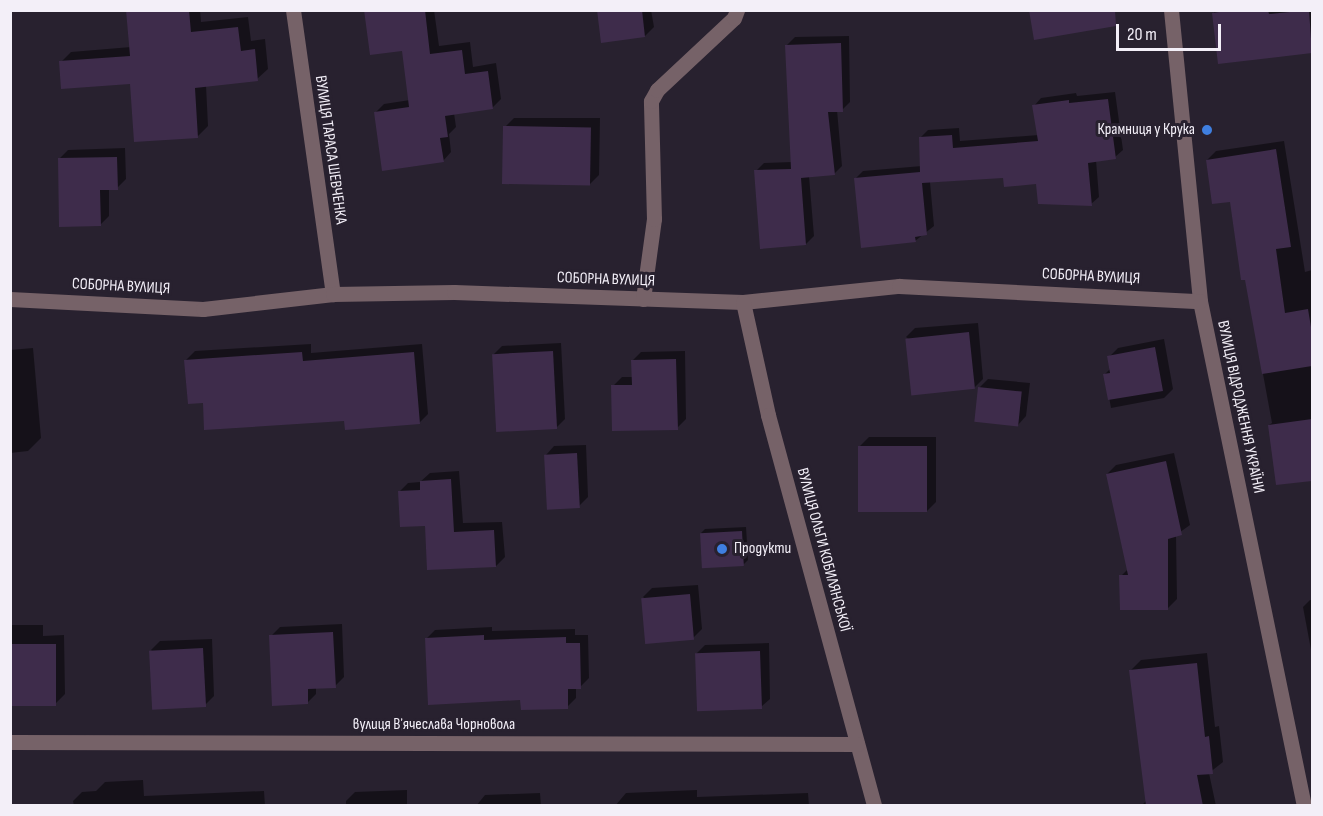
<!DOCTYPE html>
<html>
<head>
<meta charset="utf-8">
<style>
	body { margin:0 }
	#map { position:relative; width:1323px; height:816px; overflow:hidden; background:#28212f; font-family:"Sofia Sans Condensed",sans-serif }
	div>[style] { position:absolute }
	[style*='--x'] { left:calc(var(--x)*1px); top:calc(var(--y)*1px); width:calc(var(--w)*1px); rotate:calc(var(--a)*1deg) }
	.shadow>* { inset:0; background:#0007 }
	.building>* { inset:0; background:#3e2c4b; transform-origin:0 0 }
	.minor>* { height:15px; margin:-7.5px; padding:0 7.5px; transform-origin:7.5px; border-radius:7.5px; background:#766268 }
	.dots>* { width:16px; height:16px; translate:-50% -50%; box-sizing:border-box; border:3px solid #28212f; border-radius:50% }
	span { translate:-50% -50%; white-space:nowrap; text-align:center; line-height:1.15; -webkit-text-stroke:6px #28212f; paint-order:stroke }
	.poi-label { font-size:16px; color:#f3eff8 }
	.right { translate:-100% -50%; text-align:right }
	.left { translate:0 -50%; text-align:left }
	.street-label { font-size:16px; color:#f3eff8 }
	.frame { position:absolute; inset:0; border:12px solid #f3eff8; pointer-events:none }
	.scale { position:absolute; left:1116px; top:24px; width:105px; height:27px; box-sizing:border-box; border:3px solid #f3eff8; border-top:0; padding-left:8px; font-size:18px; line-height:21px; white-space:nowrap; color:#f3eff8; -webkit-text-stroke:4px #28212f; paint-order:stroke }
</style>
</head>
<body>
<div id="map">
	<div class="shadow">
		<i style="clip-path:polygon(127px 10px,200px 10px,201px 22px,248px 17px,251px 41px,265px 39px,268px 69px,257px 79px,206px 85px,208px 126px,198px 136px,132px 83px,61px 62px,71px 52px,131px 47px)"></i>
		<i style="clip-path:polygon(366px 10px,434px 10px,439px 46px,470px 42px,473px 67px,496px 63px,501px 99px,492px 108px,454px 113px,456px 127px,449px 134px,451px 152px,443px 161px,376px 112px,384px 104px,410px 100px,403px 49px)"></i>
		<i style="clip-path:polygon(599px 10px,651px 10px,654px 27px,645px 36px)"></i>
		<i style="clip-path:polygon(1216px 10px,1312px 10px,1312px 51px,1219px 63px,1213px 14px)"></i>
		<i style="clip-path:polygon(849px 36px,850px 102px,842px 110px,837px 110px,842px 166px,834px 174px,809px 176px,814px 236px,806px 244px,756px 171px,764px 163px,792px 162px,787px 45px,795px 37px)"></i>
		<i style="clip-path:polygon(1115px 92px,1123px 150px,1115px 157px,1096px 160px,1099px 197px,1091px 204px,1037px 183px,1004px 177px,930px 182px,934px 226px,915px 241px,855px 179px,863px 171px,922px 166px,920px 138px,928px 130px,959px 128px,960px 141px,1039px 135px,1034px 106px,1041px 98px,1076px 93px,1077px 96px)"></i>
		<i style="clip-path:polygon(514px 118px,600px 118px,599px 175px,590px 184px,505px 127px)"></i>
		<i style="clip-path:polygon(1284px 141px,1305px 272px,1312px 270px,1312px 479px,1277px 484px,1269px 425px,1272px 423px,1231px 200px,1207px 160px,1216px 151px)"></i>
		<i style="clip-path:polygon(125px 148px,126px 179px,117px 188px,109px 188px,109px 216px,100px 225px,59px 159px,68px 150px)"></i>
		<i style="clip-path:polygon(978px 323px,983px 379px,974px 388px,906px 337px,915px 328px)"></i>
		<i style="clip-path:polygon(1164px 339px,1173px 389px,1164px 398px,1111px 408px,1105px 374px,1111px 368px,1109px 357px,1118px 348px)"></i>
		<i style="clip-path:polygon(561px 343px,565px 419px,556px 428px,493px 355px,502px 346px)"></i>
		<i style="clip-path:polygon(311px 344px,311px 353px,422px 344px,428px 414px,419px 423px,345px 419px,204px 401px,186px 360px,195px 351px)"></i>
		<i style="clip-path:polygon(33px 348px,41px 438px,28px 451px,10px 453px,10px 350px)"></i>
		<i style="clip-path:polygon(685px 351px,686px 419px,677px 428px,613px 386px,622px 377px,633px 377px,632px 361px,641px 352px)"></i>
		<i style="clip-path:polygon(988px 379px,1030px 383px,1026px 416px,1018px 425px,979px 388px)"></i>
		<i style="clip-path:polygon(869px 437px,936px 437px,936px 502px,927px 511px,860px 446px)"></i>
		<i style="clip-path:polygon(586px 445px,588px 497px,579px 506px,546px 455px,554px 446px)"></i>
		<i style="clip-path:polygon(1174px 453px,1190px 525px,1176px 535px,1177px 599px,1168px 608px,1121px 576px,1128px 569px,1107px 474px,1116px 465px)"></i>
		<i style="clip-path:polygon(459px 471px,463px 523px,502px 522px,505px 557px,496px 566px,427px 524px,399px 492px,408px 483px,420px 482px,430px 473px)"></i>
		<i style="clip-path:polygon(746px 527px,748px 560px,744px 564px,701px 533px,705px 529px)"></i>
		<i style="clip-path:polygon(698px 585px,702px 629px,693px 638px,643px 597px,652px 588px)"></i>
		<i style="clip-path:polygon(1310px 600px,1312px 600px,1312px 655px,1303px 607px)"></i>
		<i style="clip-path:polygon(342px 624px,344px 677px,335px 686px,316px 687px,316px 694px,307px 703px,271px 636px,280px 627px)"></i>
		<i style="clip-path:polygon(10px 625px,43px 625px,43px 636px,64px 635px,65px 694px,56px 703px,10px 704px)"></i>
		<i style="clip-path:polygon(492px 627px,492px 631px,575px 629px,575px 635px,588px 635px,589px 678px,580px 687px,576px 687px,576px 698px,567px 707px,522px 699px,426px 639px,435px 630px)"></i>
		<i style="clip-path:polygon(212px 639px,214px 696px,205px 705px,151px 650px,160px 641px)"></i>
		<i style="clip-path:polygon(769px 643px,770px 699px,761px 707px,696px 654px,705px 645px)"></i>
		<i style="clip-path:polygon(1207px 653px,1215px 727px,1219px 726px,1223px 762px,1209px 773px,1216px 806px,1141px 806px,1147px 800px,1130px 671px,1141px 660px)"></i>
		<i style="clip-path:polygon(143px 780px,144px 796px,264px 791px,265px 806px,74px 806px,73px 801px,82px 792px,96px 791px,105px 782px)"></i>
		<i style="clip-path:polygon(407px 790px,407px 806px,346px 806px,346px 801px,355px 792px)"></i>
		<i style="clip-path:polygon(697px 790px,697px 797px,808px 793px,809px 806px,615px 806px,626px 793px)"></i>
		<i style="clip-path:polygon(540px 793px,541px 806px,476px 806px,485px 795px)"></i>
	</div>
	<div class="building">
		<i style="clip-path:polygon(126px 10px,189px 10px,191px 32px,238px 27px,241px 51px,255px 49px,258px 81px,195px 88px,198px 138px,134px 142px,130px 84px,61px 89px,59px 61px,130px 56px)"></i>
		<i style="clip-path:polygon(364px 10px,425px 10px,430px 54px,462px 50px,465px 74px,488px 71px,493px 109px,445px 116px,448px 137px,440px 138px,444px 162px,382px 171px,374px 112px,409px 107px,402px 51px,370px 55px)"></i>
		<i style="clip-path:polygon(597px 10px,642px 10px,645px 37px,601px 43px)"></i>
		<i style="clip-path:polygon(1029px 10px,1115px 10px,1116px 26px,1034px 40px)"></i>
		<i style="clip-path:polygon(1233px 10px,1268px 10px,1269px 14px,1309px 10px,1312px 53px,1218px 64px,1212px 13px)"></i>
		<i style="clip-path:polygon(841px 43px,843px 112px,828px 112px,835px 175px,801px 178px,806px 245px,760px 249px,754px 170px,791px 169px,785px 45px)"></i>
		<i style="clip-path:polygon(1108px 99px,1116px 159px,1088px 163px,1092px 206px,1038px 204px,1036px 184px,1004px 187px,1003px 178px,922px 183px,927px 235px,915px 237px,916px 242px,861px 248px,854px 178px,920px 172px,919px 137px,952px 135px,953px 148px,1038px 141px,1032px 105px,1069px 100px,1069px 103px)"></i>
		<i style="left:503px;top:126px;width:88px;height:58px;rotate:1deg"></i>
		<i style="clip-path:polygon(1276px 149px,1291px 247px,1276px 249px,1285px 313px,1308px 309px,1312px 333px,1312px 366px,1262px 374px,1245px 280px,1241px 280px,1230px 202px,1212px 204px,1206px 160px)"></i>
		<i style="clip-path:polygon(117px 157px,118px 190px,100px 190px,101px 226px,59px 227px,58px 158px)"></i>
		<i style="left:969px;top:332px;width:57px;height:64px;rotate:84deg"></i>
		<i style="clip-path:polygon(1155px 347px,1163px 391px,1108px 400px,1103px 374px,1110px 373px,1107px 356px)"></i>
		<i style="left:553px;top:351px;width:78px;height:61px;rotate:87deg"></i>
		<i style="clip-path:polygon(302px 352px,303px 361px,414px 352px,420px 424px,345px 430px,344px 421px,204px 430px,203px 403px,188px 404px,184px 360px)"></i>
		<i style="clip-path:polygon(676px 359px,678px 430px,612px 431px,611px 385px,632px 385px,631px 360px)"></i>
		<i style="left:978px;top:387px;width:44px;height:35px;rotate:6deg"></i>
		<i style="clip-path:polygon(1312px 419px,1312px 481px,1276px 485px,1268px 425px)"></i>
		<i style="left:858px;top:446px;width:69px;height:66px"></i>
		<i style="left:577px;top:453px;width:55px;height:33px;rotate:87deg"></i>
		<i style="clip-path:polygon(1166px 461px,1182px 535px,1168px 539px,1168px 610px,1120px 610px,1119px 575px,1128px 575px,1106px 474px)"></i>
		<i style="clip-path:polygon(451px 479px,454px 532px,494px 530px,496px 567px,427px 570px,425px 526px,400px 527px,398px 491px,420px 490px,420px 481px)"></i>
		<i style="left:742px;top:531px;width:35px;height:42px;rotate:87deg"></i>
		<i style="left:690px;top:594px;width:46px;height:49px;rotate:85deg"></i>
		<i style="clip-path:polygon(333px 632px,336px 688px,308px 689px,308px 704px,272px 706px,269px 635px)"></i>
		<i style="clip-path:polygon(484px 635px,484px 640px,566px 637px,566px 643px,580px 643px,581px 689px,568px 689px,568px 709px,521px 710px,520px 700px,428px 705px,425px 638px)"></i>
		<i style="left:10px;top:644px;width:46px;height:62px"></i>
		<i style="left:203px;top:648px;width:59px;height:54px;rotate:87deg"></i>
		<i style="left:760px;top:651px;width:58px;height:65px;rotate:88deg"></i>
		<i style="clip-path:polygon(1197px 663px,1205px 737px,1209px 736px,1213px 774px,1197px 775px,1203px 806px,1146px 806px,1129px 670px)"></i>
	</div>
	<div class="minor">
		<i style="--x:293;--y:10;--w:287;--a:82"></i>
		<i style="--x:1171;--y:10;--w:292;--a:84.3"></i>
		<i style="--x:1200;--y:301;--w:516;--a:78.36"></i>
		<i style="--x:10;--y:299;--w:193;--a:3"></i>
		<i style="--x:203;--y:309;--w:131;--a:-6.6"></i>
		<i style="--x:333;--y:294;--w:121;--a:-0.9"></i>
		<i style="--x:454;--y:292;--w:289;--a:2"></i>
		<i style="--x:743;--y:302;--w:157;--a:-5.9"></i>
		<i style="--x:899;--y:286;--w:301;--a:2.9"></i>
		<i style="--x:643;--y:299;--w:81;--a:-82.2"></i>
		<i style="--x:654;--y:219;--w:118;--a:-91.5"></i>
		<i style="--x:651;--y:101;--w:13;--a:-61"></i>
		<i style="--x:657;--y:90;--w:105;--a:-43.1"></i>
		<i style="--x:734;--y:18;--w:9;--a:-69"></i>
		<i style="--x:743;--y:302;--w:116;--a:77.5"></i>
		<i style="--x:768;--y:415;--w:405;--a:74.8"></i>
		<i style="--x:10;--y:742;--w:847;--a:0.14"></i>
	</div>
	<div class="dots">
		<i style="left:1207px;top:130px;background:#3f7fe0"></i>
		<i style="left:722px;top:549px;background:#3f7fe0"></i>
	</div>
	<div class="poi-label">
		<span class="right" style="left:1195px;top:130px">Крамниця у Крука</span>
		<span class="left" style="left:734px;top:549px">Продукти</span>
	</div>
	<div class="street-label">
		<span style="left:330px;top:150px;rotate:82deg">ВУЛИЦЯ ТАРАСА ШЕВЧЕНКА</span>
		<span style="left:1091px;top:277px;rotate:3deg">СОБОРНА ВУЛИЦЯ</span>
		<span style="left:606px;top:280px;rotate:2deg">СОБОРНА ВУЛИЦЯ</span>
		<span style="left:121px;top:287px;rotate:3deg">СОБОРНА ВУЛИЦЯ</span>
		<span style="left:1240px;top:407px;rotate:78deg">ВУЛИЦЯ ВІДРОДЖЕННЯ УКРАЇНИ</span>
		<span style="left:823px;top:550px;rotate:75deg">ВУЛИЦЯ ОЛЬГИ КОБИЛЯНСЬКОЇ</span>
		<span style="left:434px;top:725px">вулиця Вʼячеслава Чорновола</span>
	</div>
	<div class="frame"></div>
	<div class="scale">20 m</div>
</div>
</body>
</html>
